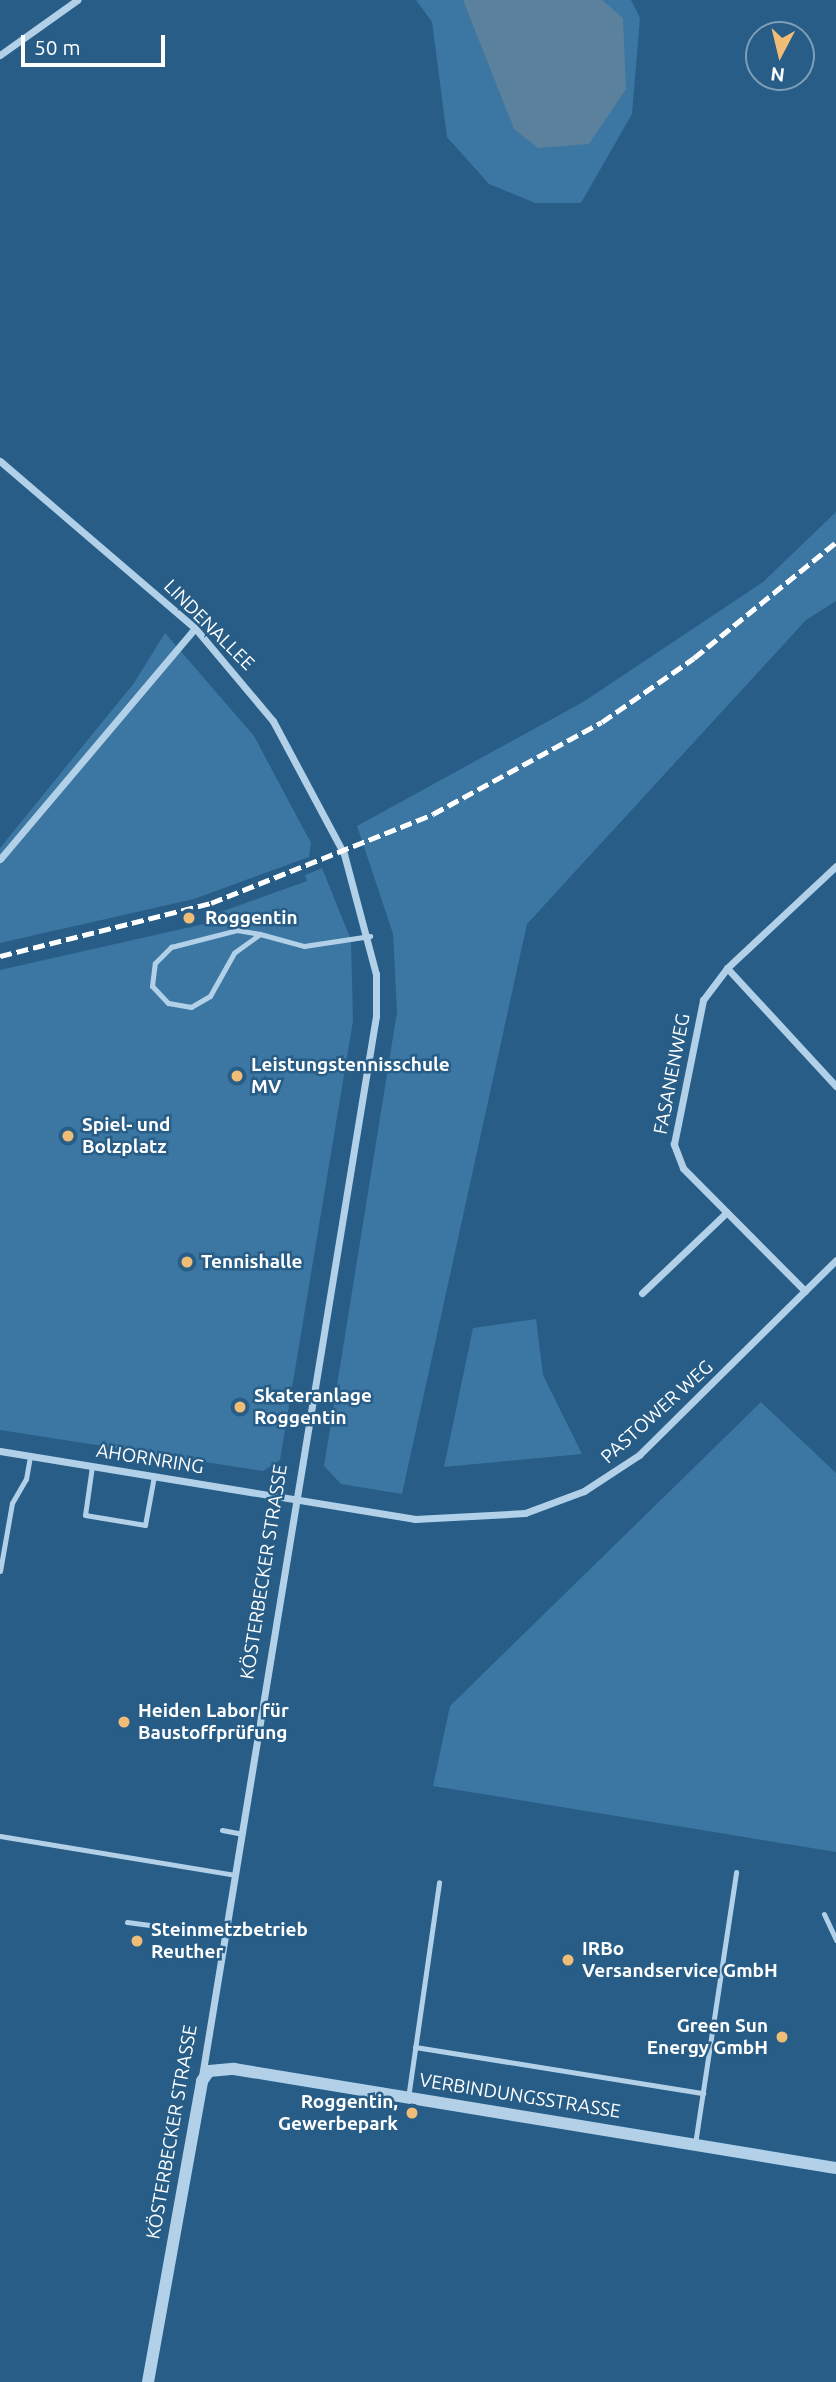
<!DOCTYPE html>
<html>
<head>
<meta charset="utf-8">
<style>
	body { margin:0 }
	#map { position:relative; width:836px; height:2382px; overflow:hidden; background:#275d86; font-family:Ubuntu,sans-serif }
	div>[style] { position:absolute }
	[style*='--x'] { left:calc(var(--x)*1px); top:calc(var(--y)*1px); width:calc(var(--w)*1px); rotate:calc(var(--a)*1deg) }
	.green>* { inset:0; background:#3b77a2 }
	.water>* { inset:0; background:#5b819c }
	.service>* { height:5px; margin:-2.5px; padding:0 2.5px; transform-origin:2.5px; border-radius:2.5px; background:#b2d1e8 }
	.minor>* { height:7px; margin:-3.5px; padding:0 3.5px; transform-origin:3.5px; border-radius:3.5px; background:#b2d1e8 }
	.tertiary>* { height:12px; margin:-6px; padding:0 6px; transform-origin:6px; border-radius:6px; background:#b2d1e8 }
	.rail>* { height:5px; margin-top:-2.5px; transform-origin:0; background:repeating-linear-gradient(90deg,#fff 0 12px,transparent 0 17px) }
	.dots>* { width:19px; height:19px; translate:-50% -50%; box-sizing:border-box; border:4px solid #275d86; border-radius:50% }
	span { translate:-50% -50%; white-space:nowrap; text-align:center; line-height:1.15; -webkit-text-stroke:5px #275d86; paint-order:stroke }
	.street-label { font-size:19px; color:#fff }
	.poi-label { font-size:19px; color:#fff; font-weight:700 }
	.left { translate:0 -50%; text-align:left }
	.right { translate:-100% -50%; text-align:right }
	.north { position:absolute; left:745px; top:21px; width:70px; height:70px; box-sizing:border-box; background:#275d86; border:2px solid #7d9eb6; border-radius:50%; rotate:187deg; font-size:19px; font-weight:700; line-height:28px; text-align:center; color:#fff }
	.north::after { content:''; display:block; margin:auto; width:24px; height:32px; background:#f0bd77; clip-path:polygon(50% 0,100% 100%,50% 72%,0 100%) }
	.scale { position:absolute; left:21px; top:35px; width:144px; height:32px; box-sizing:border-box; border:4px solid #fff; border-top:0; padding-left:9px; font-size:21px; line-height:24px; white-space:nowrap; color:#fff; -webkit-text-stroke:5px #275d86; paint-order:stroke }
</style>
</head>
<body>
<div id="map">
	<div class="green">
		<i style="clip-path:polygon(416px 0,631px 0,640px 18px,632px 114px,581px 203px,535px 203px,489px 184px,447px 137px,432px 22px)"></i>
		<i style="clip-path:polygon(836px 512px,836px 601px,806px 620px,527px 924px,402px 1494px,341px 1484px,324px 1466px,397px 1012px,393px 934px,357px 826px,583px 702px,763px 582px)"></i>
		<i style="clip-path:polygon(165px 633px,254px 736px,311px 843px,309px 857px,194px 899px,0 943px,0 848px,134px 683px)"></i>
		<i style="clip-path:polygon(322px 868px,351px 940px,353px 1021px,280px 1460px,263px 1471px,0 1430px,0 970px,217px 921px,215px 914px,307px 881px,305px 875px)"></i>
		<i style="clip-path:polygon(536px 1319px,543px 1375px,582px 1454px,444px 1467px,473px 1328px)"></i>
		<i style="clip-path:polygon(761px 1402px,836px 1473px,836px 1852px,433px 1786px,450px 1706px)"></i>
	</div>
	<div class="water">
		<i style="clip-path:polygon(463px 0,602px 0,623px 18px,626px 89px,589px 144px,538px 148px,514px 129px)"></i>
	</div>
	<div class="service">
		<i style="--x:260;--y:934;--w:32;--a:144"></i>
		<i style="--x:234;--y:953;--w:49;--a:119.2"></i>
		<i style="--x:210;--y:996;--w:22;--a:150"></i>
		<i style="--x:191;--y:1007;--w:23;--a:-170"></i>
		<i style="--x:168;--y:1003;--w:23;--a:-133"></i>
		<i style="--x:152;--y:986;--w:23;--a:-83"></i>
		<i style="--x:155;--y:963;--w:23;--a:-45"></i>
		<i style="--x:171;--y:947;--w:68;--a:-14.4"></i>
		<i style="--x:237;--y:930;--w:23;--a:10"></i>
		<i style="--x:260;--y:934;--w:46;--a:15.3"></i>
		<i style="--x:304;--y:946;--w:67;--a:-8.6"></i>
		<i style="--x:92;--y:1466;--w:49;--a:98.1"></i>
		<i style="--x:85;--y:1515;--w:61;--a:9.5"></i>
		<i style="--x:145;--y:1525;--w:50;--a:-79.6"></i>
		<i style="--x:0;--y:1571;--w:69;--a:-80"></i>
		<i style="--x:12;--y:1503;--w:28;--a:-60"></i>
		<i style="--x:26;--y:1479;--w:23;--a:-80"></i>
		<i style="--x:239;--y:1727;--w:19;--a:12"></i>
		<i style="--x:222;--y:1830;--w:20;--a:11"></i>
		<i style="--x:0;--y:1836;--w:238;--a:9.4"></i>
		<i style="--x:824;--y:1914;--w:29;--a:65"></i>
		<i style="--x:127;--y:1922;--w:99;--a:7.6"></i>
		<i style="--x:415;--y:2047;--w:292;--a:9.1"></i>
		<i style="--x:408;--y:2098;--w:218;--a:-81.8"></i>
		<i style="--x:695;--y:2144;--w:275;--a:-81.4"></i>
	</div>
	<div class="minor">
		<i style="--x:0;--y:55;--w:95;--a:-35.5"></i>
		<i style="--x:0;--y:461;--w:257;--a:40.6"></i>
		<i style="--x:195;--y:628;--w:121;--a:50"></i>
		<i style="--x:273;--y:721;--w:151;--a:61.9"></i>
		<i style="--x:344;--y:854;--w:124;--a:75.1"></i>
		<i style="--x:376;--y:974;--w:42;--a:90"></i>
		<i style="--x:376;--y:1016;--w:1074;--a:99.32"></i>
		<i style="--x:0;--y:859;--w:302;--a:-49.8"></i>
		<i style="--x:727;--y:968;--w:161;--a:47.3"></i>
		<i style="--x:805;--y:1291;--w:173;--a:-134.8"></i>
		<i style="--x:683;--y:1168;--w:26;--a:-111"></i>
		<i style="--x:674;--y:1144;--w:147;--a:-78.6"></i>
		<i style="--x:703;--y:1000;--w:40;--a:-53"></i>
		<i style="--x:727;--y:968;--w:149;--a:-43.1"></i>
		<i style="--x:642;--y:1293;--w:117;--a:-43.6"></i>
		<i style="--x:0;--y:1451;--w:421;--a:9.3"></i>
		<i style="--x:415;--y:1519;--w:110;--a:-3.1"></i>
		<i style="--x:525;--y:1513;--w:63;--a:-20.4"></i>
		<i style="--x:584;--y:1491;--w:66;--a:-33.2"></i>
		<i style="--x:639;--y:1455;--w:277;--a:-44.7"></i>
	</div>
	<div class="tertiary">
		<i style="--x:148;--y:2382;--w:306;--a:-79.8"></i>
		<i style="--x:202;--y:2081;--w:12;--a:-55"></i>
		<i style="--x:209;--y:2071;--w:25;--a:-5"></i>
		<i style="--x:234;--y:2069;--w:610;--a:9.34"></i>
	</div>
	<div class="rail">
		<i style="--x:0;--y:956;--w:218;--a:-14.1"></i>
		<i style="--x:211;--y:903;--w:239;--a:-21.8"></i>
		<i style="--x:433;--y:814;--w:192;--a:-28.6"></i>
		<i style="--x:602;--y:722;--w:112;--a:-34.8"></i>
		<i style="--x:694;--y:658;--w:183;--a:-39.2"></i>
	</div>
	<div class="dots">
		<i style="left:189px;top:918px;background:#f0bd77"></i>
		<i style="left:237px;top:1076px;background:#f0bd77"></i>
		<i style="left:68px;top:1136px;background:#f0bd77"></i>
		<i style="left:187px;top:1262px;background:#f0bd77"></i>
		<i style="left:240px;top:1407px;background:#f0bd77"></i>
		<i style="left:124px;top:1722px;background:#f0bd77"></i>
		<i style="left:137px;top:1941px;background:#f0bd77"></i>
		<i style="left:568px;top:1960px;background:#f0bd77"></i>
		<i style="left:782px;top:2037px;background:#f0bd77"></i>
		<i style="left:412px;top:2113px;background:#f0bd77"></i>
	</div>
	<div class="street-label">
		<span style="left:209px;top:625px;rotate:45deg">LINDENALLEE</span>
		<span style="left:672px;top:1074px;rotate:-79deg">FASANENWEG</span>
		<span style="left:657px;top:1412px;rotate:-42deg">PASTOWER WEG</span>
		<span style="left:150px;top:1459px;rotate:9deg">AHORNRING</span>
		<span style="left:264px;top:1572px;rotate:-81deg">KÖSTERBECKER STRASSE</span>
		<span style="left:520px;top:2096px;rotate:9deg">VERBINDUNGSSTRASSE</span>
		<span style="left:172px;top:2132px;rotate:-80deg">KÖSTERBECKER STRASSE</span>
	</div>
	<div class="poi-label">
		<span class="left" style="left:205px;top:918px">Roggentin</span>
		<span class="left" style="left:251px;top:1076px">Leistungstennisschule<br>MV</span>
		<span class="left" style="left:82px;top:1136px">Spiel- und<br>Bolzplatz</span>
		<span class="left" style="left:201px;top:1262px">Tennishalle</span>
		<span class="left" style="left:254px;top:1407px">Skateranlage<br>Roggentin</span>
		<span class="left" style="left:138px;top:1722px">Heiden Labor für<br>Baustoffprüfung</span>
		<span class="left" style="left:151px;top:1941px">Steinmetzbetrieb<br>Reuther</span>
		<span class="left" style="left:582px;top:1960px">IRBo<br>Versandservice GmbH</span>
		<span class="right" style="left:768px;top:2037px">Green Sun<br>Energy GmbH</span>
		<span class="right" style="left:398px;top:2113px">Roggentin,<br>Gewerbepark</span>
	</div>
	<div class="north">N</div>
	<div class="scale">50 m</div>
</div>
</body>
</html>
